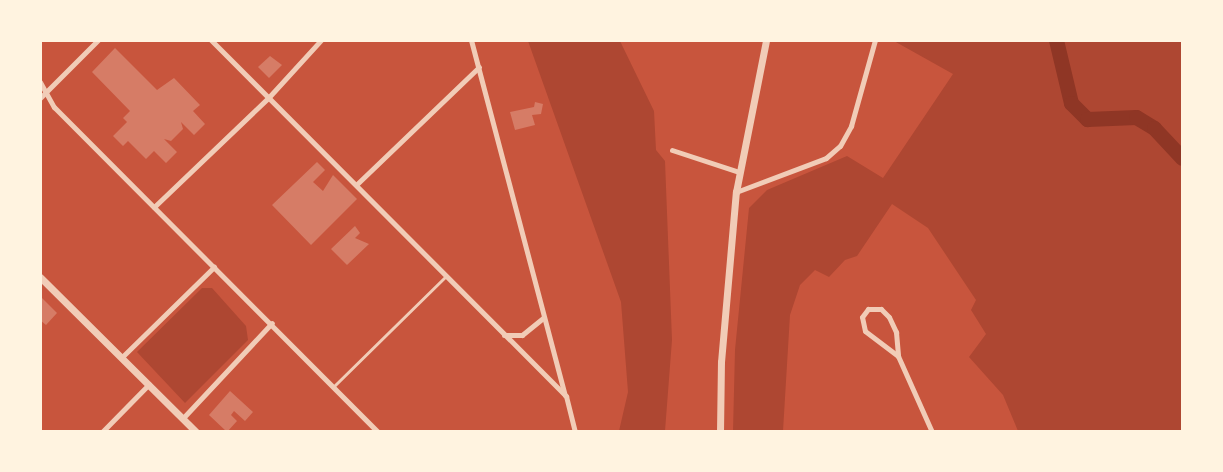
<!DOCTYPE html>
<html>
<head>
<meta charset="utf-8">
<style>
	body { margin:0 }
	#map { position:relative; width:1223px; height:472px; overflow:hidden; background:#c8553d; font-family:"IBM Plex Serif",serif }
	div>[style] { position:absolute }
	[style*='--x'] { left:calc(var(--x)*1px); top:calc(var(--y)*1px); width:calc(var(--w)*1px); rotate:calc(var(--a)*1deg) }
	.green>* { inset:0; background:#ae4732 }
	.river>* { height:15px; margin:-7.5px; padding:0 7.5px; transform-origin:7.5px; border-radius:7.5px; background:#8f3625 }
	.building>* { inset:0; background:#d67c66 }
	.service>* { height:3px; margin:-1.5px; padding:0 1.5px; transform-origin:1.5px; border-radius:1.5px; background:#f1ccb7 }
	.minor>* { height:5px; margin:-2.5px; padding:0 2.5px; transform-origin:2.5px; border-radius:2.5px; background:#f1ccb7 }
	.tertiary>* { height:7px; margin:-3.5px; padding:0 3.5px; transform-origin:3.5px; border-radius:3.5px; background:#f1ccb7 }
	span { translate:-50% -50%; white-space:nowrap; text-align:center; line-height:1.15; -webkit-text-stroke:6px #fff3e0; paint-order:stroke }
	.frame { position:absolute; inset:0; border:42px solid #fff3e0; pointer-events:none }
</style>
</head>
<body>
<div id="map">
	<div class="green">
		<i style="clip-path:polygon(528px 41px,620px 41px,654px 111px,656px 150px,665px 161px,672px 340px,665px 431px,619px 431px,628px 392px,621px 302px)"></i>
		<i style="clip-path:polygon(894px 41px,1182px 41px,1182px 431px,1018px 431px,1003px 395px,969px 357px,986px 334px,971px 310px,976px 300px,928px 228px,892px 204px,857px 256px,845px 260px,829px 277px,815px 270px,800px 285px,790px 315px,783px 431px,733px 431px,735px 350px,749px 208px,767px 190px,847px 156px,883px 178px,953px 74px)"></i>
		<i style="clip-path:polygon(202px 288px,212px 288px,246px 326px,248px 340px,185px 403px,137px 352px)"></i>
	</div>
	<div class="river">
		<i style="--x:1056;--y:40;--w:65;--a:76.6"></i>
		<i style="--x:1071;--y:103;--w:23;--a:45"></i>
		<i style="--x:1087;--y:119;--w:49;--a:-2.3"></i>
		<i style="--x:1136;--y:117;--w:21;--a:31"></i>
		<i style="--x:1154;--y:128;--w:41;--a:47"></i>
	</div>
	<div class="building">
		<i style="clip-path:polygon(115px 48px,157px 90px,174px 78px,200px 105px,193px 111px,205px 124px,194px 135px,181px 122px,183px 129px,171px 141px,164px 139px,177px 152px,166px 163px,154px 151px,146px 159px,128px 141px,123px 146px,113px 136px,127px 122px,123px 118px,130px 111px,92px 72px)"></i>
		<i style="clip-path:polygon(270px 56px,282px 65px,269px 78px,258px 67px)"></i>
		<i style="clip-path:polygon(535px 102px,543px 104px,541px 114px,532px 115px,535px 125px,515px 130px,510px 112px,534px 107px)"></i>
		<i style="clip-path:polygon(317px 162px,325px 170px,313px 182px,323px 191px,333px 175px,357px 199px,311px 245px,272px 205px)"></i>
		<i style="clip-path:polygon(355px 226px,360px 233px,355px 238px,369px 244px,347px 265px,331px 249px)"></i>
		<i style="clip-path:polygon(40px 296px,57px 313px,46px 325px,40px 320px)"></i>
		<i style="clip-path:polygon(230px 391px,253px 412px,245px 421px,234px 411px,231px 415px,237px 421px,227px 432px,209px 415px)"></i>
	</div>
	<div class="service">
		<i style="--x:334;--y:386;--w:157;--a:-44.5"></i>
	</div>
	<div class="minor">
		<i style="--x:211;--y:40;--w:503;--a:45.08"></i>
		<i style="--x:566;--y:396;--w:37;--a:76"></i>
		<i style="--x:471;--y:40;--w:367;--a:75.2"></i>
		<i style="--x:40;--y:82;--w:29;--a:61"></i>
		<i style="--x:54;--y:107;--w:459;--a:45.1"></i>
		<i style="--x:40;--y:98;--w:82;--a:-45"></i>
		<i style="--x:672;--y:150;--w:71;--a:18.2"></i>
		<i style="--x:357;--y:184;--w:169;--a:-43.8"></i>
		<i style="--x:736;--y:192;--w:96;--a:-20.7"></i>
		<i style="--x:826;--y:158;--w:18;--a:-41"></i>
		<i style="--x:840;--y:146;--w:23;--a:-61"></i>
		<i style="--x:851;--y:126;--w:89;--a:-74.4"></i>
		<i style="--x:154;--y:207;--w:159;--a:-43.7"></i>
		<i style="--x:269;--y:97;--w:77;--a:-47.6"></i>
		<i style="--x:504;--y:335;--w:18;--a:0"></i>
		<i style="--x:522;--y:335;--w:27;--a:-39"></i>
		<i style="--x:898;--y:356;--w:41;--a:-142.9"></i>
		<i style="--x:865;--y:331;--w:14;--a:-102"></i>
		<i style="--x:862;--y:317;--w:10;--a:-53"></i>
		<i style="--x:868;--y:309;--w:13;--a:0"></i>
		<i style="--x:881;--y:309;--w:11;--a:45"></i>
		<i style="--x:889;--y:317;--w:17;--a:65"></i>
		<i style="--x:896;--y:332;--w:24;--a:85"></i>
		<i style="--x:898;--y:356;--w:83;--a:65.9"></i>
		<i style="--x:122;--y:357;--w:129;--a:-44.4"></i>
		<i style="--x:183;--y:418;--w:130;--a:-46.9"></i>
		<i style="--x:102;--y:432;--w:67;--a:-45.6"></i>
	</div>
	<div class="tertiary">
		<i style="--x:40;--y:277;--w:220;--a:44.8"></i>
		<i style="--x:720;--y:432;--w:70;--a:-89.2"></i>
		<i style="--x:721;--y:362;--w:171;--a:-85"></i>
		<i style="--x:736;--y:192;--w:155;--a:-78.8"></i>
	</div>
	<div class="frame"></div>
</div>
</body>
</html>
